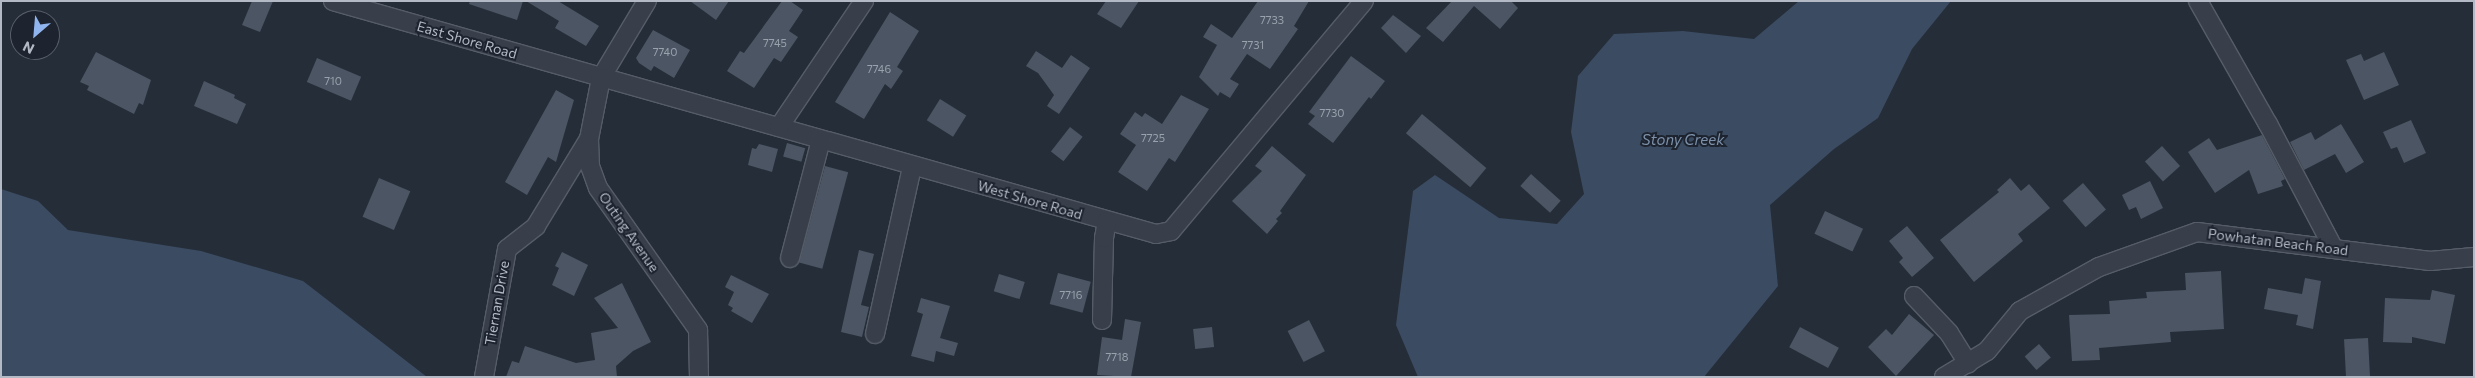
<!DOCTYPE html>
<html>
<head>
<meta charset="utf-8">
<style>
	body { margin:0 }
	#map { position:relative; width:2475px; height:378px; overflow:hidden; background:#252d39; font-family:Commissioner,sans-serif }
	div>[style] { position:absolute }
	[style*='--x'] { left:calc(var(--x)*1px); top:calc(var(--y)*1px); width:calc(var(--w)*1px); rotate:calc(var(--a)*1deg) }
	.water>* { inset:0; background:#3b4b61 }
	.building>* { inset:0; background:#4b5563; transform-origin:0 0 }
	.roads { filter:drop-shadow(1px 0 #565d68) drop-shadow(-1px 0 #565d68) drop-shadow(0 1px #565d68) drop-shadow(0 -1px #565d68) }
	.minor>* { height:18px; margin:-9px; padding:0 9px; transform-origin:9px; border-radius:9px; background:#383f4a }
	span { translate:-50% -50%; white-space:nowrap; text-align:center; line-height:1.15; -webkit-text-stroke:4px #1d242f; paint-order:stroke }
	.number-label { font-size:11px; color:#99a1ad }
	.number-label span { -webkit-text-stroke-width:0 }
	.street-label { font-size:14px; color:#b3bac6 }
	.water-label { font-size:15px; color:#7d91ab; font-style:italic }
	.frame { position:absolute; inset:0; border:2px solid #b3bac6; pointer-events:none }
	.north { position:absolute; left:10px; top:10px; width:50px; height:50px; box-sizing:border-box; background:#1d242f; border:1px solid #59606b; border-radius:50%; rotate:207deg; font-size:14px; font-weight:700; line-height:20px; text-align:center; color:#b3bac6 }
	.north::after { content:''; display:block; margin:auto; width:18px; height:22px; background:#90b4ee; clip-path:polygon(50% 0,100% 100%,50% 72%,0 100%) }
</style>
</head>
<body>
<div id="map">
	<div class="water">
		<i style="clip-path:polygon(1799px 1px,1951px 1px,1912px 49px,1878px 118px,1834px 149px,1770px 205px,1778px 286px,1704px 377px,1418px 377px,1396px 325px,1413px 191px,1435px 175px,1499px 218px,1557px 224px,1584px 194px,1571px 132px,1578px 76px,1614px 34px,1683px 31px,1754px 39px)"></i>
		<i style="clip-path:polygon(1px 189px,38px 201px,68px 230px,201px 251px,303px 281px,427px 377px,1px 377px)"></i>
	</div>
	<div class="building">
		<i style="clip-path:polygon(252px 1px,273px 1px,260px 32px,242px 25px)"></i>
		<i style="clip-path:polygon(470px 1px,523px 1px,517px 20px,469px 4px)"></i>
		<i style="clip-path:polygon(526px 1px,558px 1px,599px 26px,586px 46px,555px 28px,559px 21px)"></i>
		<i style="clip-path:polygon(690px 1px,729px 1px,716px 20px)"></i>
		<i style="clip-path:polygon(782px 1px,790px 1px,803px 10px,789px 31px,798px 37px,781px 62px,774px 58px,754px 88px,727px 71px,740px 51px,744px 53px)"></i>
		<i style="clip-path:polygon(1106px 1px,1139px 1px,1121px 28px,1097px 14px)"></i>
		<i style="clip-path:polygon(1258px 1px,1309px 1px,1294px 26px,1298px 29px,1270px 69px,1247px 54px,1230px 79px,1239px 84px,1230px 98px,1220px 92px,1218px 96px,1199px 77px,1217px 45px,1203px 37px,1211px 24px,1232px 38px)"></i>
		<i style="clip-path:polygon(1452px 1px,1511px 1px,1518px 8px,1500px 29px,1474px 6px,1443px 42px,1426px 28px)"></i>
		<i style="clip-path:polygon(890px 12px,919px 31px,897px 67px,903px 71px,891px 89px,885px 84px,864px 119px,835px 102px)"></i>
		<i style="clip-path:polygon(1393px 15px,1421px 36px,1406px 53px,1381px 28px)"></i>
		<i style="clip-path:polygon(653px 30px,690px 50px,674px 78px,654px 66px,651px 71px,639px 63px,636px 58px)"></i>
		<i style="clip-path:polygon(1036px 51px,1062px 68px,1071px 55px,1090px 68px,1059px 114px,1047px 106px,1054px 95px,1038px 73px,1026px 66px)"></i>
		<i style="clip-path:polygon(96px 52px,151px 80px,143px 105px,139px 103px,134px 114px,87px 90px,89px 86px,80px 82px)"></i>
		<i style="clip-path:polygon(2384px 52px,2399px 85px,2364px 100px,2346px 60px,2361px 54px,2364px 61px)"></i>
		<i style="clip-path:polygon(1351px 56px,1385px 81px,1371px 99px,1369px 97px,1333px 143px,1308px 124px,1315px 116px,1309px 112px)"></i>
		<i style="left:317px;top:58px;width:48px;height:26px;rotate:23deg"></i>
		<i style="clip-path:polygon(204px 81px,235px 95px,234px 98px,246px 104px,237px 124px,194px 106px)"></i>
		<i style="clip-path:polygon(556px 90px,574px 100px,556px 162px,548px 157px,527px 195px,505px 182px)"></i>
		<i style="clip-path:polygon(1181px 95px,1209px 109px,1175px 162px,1169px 158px,1147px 191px,1118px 172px,1136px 145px,1120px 134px,1135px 112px,1142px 117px,1145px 113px,1162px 124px)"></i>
		<i style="left:940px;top:99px;width:31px;height:25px;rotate:32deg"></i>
		<i style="left:1422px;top:114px;width:84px;height:25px;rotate:40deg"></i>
		<i style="clip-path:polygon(2411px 120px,2426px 153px,2404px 163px,2397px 147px,2391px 149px,2383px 132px)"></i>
		<i style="clip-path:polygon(2341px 124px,2364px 162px,2346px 173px,2335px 154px,2304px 170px,2290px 142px,2311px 132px,2315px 140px)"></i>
		<i style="left:1070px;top:127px;width:16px;height:31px;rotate:38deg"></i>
		<i style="clip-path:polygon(2262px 135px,2285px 179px,2281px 181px,2283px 186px,2258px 194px,2249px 170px,2215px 193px,2188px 152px,2209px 138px,2217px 150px)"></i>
		<i style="left:787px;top:143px;width:19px;height:14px;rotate:16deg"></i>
		<i style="clip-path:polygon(759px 144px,778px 149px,772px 172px,748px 165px,752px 148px,756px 149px)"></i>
		<i style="clip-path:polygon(1272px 146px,1306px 175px,1280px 211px,1282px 213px,1276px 219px,1278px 221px,1267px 234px,1232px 201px,1262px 171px,1255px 166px)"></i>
		<i style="left:2162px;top:146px;width:27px;height:23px;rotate:48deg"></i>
		<i style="left:825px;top:166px;width:24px;height:100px;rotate:15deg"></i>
		<i style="left:1531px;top:174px;width:40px;height:16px;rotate:42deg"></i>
		<i style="left:379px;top:178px;width:34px;height:42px;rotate:23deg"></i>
		<i style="clip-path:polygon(2010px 178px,2021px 191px,2029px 184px,2050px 208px,2018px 234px,2023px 241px,1974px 282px,1940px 240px,1999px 192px,1997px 190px)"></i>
		<i style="clip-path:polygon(2150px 181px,2163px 208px,2141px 219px,2136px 207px,2129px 210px,2122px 195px)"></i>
		<i style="left:2083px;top:183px;width:35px;height:27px;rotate:49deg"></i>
		<i style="left:1825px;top:211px;width:42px;height:25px;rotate:25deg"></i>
		<i style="clip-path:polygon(1907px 226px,1934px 258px,1912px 277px,1899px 262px,1903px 258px,1889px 241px)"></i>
		<i style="clip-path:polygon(859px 250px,874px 254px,861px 305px,869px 307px,862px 337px,841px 332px)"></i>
		<i style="clip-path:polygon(562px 252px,588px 265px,574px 296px,552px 285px,559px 268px,555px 266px)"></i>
		<i style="clip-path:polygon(2221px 271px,2224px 329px,2170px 332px,2171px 342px,2099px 348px,2100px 360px,2072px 361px,2069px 315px,2110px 314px,2109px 301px,2147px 298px,2146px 292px,2186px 290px,2185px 273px)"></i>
		<i style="left:1058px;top:273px;width:34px;height:32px;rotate:15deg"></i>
		<i style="left:999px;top:274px;width:27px;height:18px;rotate:17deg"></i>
		<i style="clip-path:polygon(731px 275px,769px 294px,752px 323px,731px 311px,733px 308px,728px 305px,734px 292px,725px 287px)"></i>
		<i style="clip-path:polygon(2305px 278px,2321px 281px,2313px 329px,2296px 325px,2298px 315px,2264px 309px,2268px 288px,2302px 294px)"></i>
		<i style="clip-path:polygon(622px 283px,651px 342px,633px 351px,616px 366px,617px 377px,506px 377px,512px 361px,519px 363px,525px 346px,576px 363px,595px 360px,591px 333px,618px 328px,594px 298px)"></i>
		<i style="clip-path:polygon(2432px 290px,2455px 295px,2445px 344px,2412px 337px,2412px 343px,2383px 342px,2385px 298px,2430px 300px)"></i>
		<i style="clip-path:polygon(921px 298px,950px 306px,940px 338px,958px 343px,954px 356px,936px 351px,934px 362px,911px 356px,923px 314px,917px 312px)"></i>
		<i style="clip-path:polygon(1909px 314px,1934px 335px,1896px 376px,1868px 347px,1886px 329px,1892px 335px)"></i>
		<i style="clip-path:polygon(1125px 319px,1141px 322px,1131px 377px,1097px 375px,1102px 337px,1122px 340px)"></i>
		<i style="left:1309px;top:320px;width:35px;height:24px;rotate:63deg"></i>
		<i style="left:1212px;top:327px;width:20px;height:19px;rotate:84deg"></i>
		<i style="left:1800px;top:327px;width:44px;height:23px;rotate:28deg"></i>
		<i style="left:2368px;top:338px;width:39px;height:24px;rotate:87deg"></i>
		<i style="left:2039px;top:344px;width:18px;height:19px;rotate:49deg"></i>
	</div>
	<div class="roads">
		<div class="minor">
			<i style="--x:333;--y:1;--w:855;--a:15.81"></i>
			<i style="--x:1156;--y:234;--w:15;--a:-11"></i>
			<i style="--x:1171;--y:231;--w:300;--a:-50"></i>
			<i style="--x:647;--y:1;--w:90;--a:120.9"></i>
			<i style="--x:601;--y:78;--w:62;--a:101.1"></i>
			<i style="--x:589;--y:139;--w:27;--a:88"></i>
			<i style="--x:590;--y:166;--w:23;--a:70"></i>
			<i style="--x:598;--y:188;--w:174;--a:54.8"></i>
			<i style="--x:698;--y:330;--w:47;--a:88.8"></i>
			<i style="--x:2198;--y:1;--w:142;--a:60.4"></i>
			<i style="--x:2268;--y:124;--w:141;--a:62.2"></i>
			<i style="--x:779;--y:127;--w:152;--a:-56"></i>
			<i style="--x:790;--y:258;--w:122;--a:-75.3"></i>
			<i style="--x:1914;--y:296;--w:51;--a:46.6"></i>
			<i style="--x:1949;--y:333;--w:36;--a:58"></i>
			<i style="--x:1102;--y:320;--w:82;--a:-88.6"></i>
			<i style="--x:1104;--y:238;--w:17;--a:-80"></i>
			<i style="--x:875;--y:334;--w:171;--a:-77.5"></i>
			<i style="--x:484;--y:377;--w:130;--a:-79.8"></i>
			<i style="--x:507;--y:249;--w:37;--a:-38"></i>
			<i style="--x:536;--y:226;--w:102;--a:-58.7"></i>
			<i style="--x:1944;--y:377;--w:50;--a:-31.2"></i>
			<i style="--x:1987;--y:351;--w:52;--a:-50.5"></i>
			<i style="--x:2020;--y:311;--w:90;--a:-29.1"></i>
			<i style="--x:2099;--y:267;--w:104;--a:-19.7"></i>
			<i style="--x:2197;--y:232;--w:235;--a:7.1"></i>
			<i style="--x:2430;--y:261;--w:44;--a:-5.2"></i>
		</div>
	</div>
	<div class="number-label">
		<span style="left:1272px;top:20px">7733</span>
		<span style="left:775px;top:43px">7745</span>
		<span style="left:1253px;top:45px">7731</span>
		<span style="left:665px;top:52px">7740</span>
		<span style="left:879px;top:69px">7746</span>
		<span style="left:333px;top:81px">710</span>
		<span style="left:1332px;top:113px">7730</span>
		<span style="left:1153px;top:138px">7725</span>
		<span style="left:1071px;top:295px">7716</span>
		<span style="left:1117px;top:357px">7718</span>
	</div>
	<div class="street-label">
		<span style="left:467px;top:40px;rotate:16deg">East Shore Road</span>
		<span style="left:1030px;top:200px;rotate:16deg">West Shore Road</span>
		<span style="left:629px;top:232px;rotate:55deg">Outing Avenue</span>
		<span style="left:2278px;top:242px;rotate:7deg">Powhatan Beach Road</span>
		<span style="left:497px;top:303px;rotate:-80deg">Tiernan Drive</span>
	</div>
	<div class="water-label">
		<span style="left:1683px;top:140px">Stony Creek</span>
	</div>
	<div class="frame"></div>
	<div class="north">N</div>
</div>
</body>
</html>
